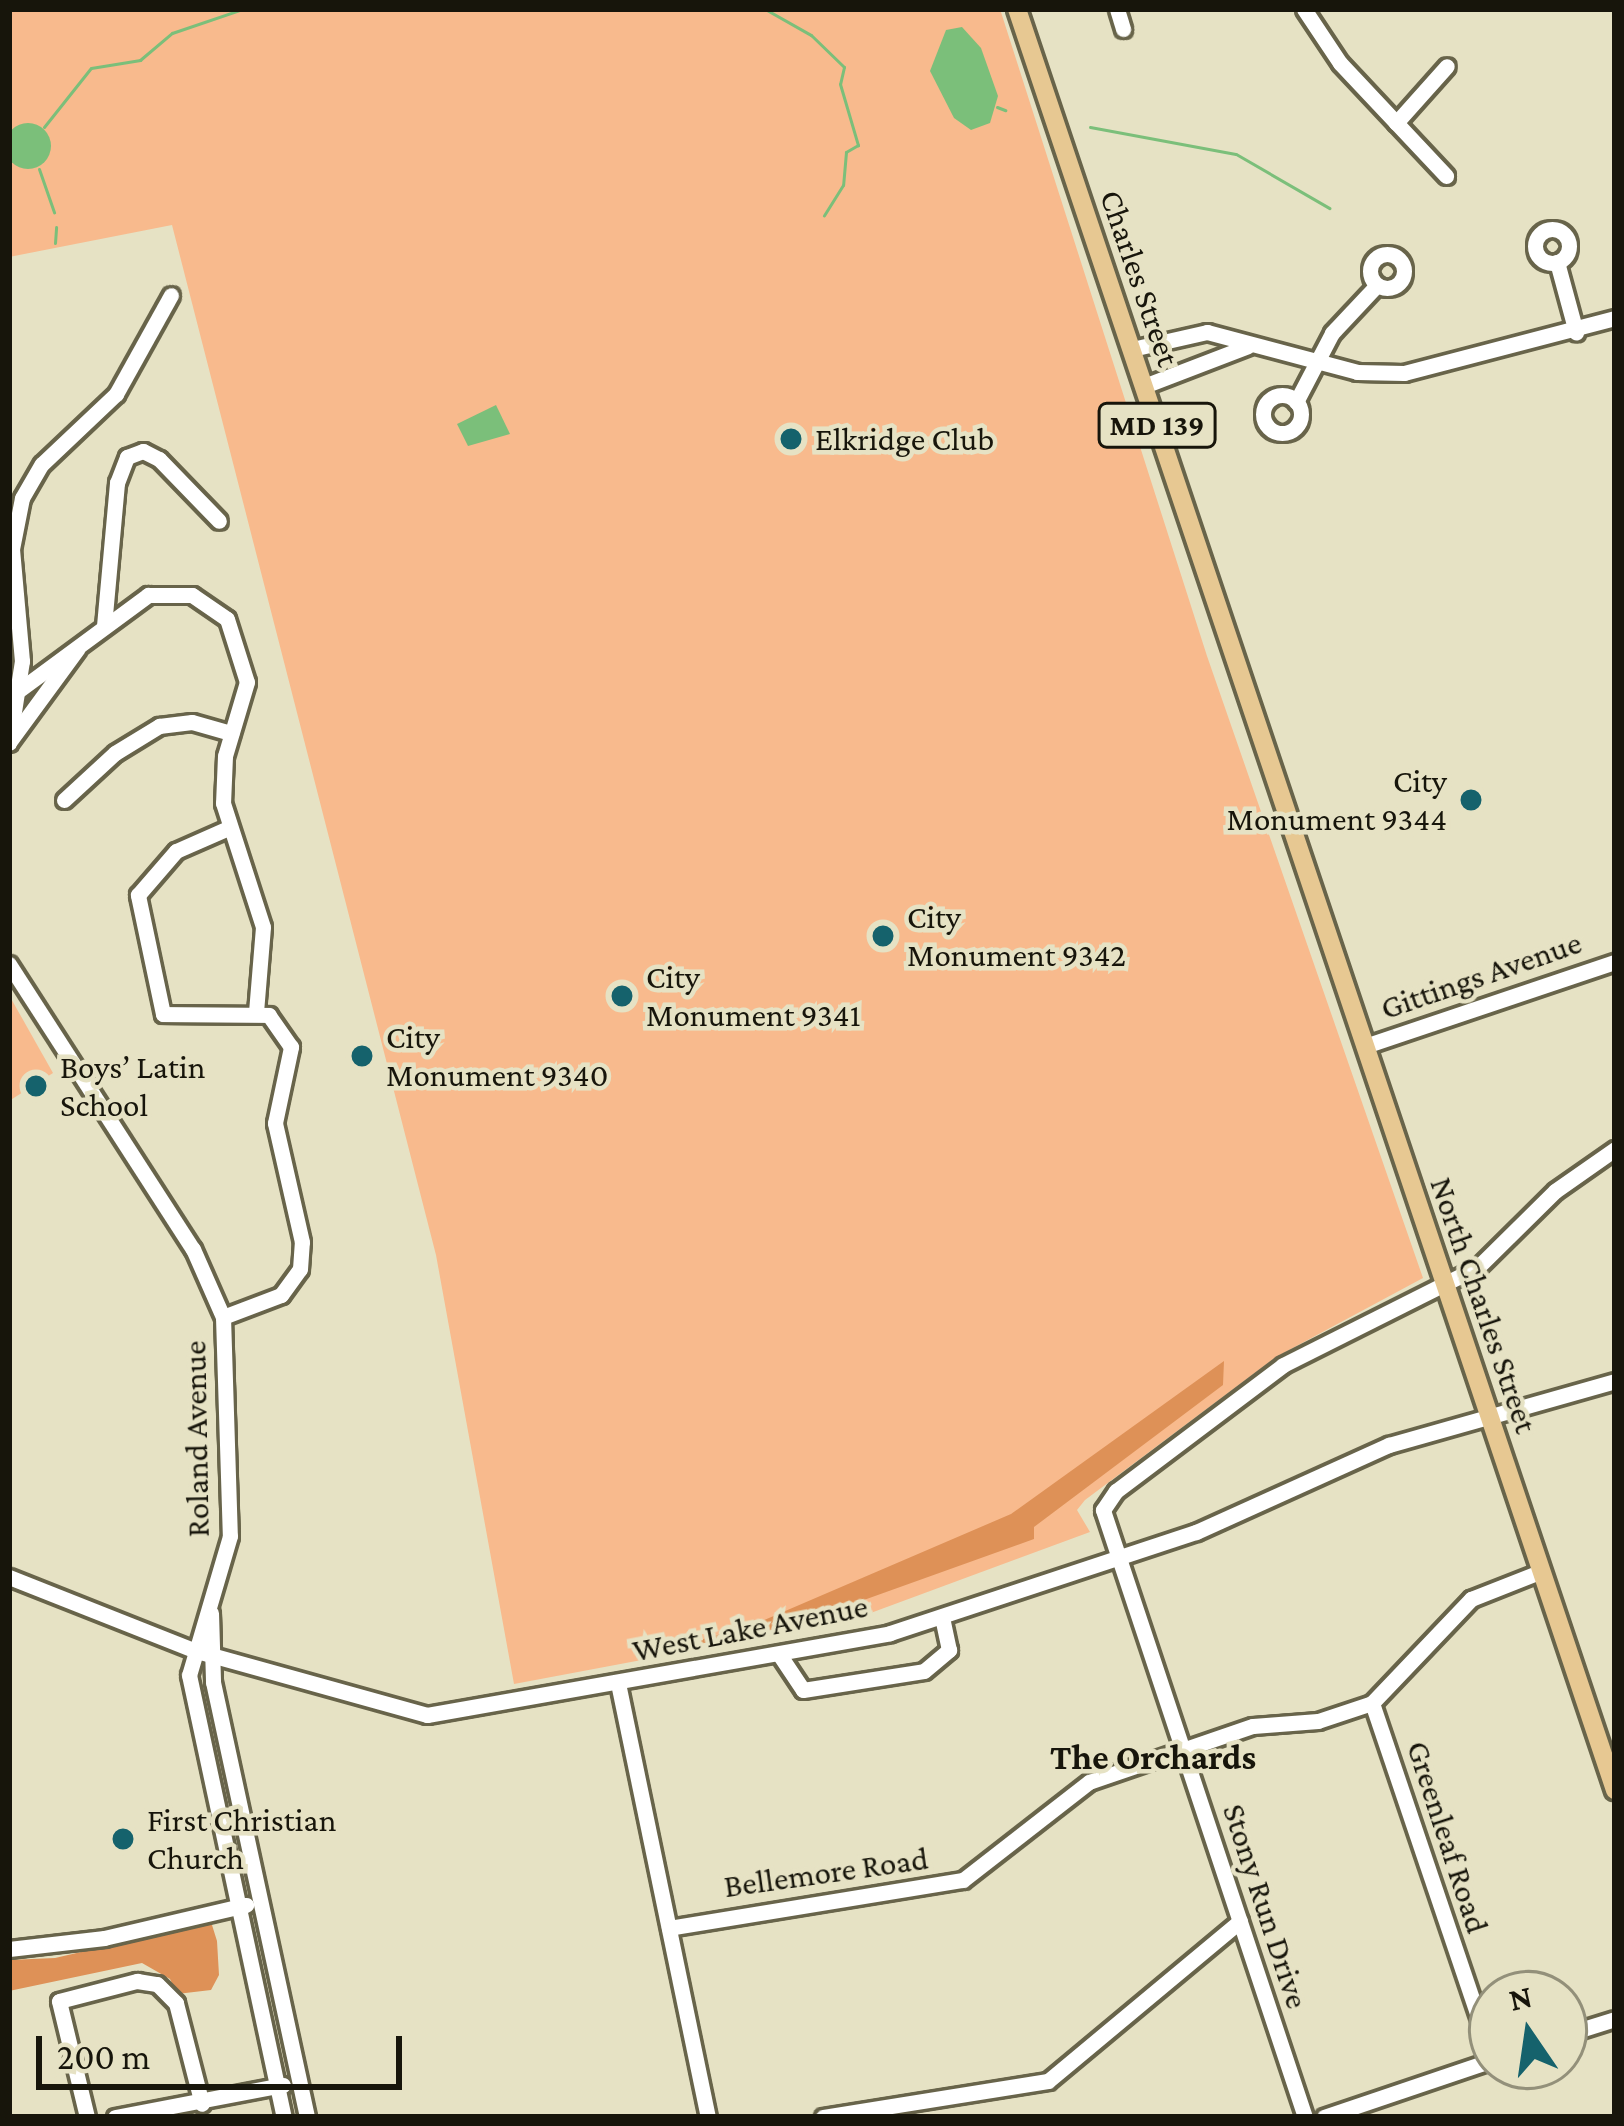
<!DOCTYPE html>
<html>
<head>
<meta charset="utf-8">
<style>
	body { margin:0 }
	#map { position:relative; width:1624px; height:2126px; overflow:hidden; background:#e6e2c4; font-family:"Crimson Pro",serif }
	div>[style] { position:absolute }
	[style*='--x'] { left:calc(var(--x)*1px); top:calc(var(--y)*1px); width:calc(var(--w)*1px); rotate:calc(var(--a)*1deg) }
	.green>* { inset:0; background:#f8ba8d }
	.forest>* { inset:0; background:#de9157 }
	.water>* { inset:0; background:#7bbf7a }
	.round { border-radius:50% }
	.stream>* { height:3px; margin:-1.5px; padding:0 1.5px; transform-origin:1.5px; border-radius:1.5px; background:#7bbf7a }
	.roads { filter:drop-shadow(3px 0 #68644a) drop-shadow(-3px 0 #68644a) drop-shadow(0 3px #68644a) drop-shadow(0 -3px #68644a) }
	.minor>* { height:15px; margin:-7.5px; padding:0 7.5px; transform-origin:7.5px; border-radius:7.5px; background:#fff }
	.minor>.ring { margin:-7.5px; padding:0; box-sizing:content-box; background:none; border:15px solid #fff; border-radius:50% }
	.major>* { height:18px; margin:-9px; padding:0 9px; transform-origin:9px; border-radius:9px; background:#e7c892 }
	.dots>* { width:33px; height:33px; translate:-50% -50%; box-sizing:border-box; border:6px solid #e6e2c4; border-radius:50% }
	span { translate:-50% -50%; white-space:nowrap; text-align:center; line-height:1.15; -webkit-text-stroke:9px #e6e2c4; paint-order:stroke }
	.shield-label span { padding:3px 9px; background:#e6e2c4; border:3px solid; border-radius:9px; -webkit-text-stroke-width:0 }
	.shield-label { font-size:30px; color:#17150b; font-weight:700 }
	.street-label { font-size:33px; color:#17150b }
	.poi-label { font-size:33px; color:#17150b }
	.left { translate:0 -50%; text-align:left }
	.right { translate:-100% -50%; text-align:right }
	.neighbourhood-label { font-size:36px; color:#17150b; font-weight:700 }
	.frame { position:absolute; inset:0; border:12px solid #17150b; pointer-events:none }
	.north { position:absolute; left:1468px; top:1970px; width:120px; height:120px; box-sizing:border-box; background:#e6e2c4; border:3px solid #93907a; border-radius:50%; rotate:347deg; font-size:33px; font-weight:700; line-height:48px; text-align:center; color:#17150b }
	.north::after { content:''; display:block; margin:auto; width:42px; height:54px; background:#15626c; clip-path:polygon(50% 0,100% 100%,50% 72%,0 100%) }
	.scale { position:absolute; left:36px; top:2036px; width:366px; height:54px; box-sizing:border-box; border:6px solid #17150b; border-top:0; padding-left:15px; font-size:36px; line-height:42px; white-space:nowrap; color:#17150b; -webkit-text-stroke:9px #e6e2c4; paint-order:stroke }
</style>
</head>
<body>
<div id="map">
	<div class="green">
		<i style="clip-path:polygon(9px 9px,1000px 9px,1207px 656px,1423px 1278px,1276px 1357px,1085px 1500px,1077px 1510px,1090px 1532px,849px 1621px,514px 1684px,436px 1255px,172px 225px,9px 257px)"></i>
		<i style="clip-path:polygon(9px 995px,53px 1073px,9px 1101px)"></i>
	</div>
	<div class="forest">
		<i style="clip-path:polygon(1224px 1361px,1223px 1385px,1034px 1527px,1034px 1539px,769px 1634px,707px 1647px,697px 1641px,755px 1624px,1011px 1514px)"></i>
		<i style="clip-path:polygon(198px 1925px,212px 1925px,217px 1941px,219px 1975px,211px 1990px,177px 1994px,170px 1979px,142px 1963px,9px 1991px,9px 1960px,55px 1958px)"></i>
	</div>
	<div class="water">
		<i style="clip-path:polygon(962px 27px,981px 48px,998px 96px,990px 123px,971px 130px,954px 118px,930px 71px,946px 30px)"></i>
		<i class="round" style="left:5px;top:123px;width:46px;height:46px"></i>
		<i style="clip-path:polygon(496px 405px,510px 434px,468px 446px,457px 424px)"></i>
	</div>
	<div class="stream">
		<i style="--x:765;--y:9;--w:53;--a:29.5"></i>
		<i style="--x:811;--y:35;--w:46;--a:44.1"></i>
		<i style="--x:844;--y:67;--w:17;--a:103"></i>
		<i style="--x:840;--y:84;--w:64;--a:73.6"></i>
		<i style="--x:858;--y:145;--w:14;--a:150"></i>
		<i style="--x:846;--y:152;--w:33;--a:95"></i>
		<i style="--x:843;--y:185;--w:36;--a:122"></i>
		<i style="--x:997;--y:107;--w:9;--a:21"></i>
		<i style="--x:44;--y:127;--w:75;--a:-51.5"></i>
		<i style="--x:91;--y:68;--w:50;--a:-9.3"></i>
		<i style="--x:140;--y:60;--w:42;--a:-40.2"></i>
		<i style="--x:172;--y:33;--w:75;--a:-18.7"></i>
		<i style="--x:1090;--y:127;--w:148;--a:10.5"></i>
		<i style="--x:1236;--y:154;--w:108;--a:30.1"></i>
		<i style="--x:39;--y:169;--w:46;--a:70.8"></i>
		<i style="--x:55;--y:243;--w:16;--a:-86"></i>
	</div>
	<div class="roads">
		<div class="minor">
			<i style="--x:1117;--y:9;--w:21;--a:73"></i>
			<i style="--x:1304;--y:9;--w:65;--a:56.3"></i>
			<i style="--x:1340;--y:63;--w:155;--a:46.8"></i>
			<i style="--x:1396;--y:123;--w:76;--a:-48.2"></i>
			<i class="ring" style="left:1535px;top:229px;width:19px;height:19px"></i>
			<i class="ring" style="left:1370px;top:254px;width:19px;height:19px"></i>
			<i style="--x:1557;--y:262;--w:73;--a:74.8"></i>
			<i style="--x:1132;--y:349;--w:77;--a:-12.8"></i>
			<i style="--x:1207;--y:332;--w:155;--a:14.9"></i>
			<i style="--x:1357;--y:372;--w:47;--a:1.2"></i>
			<i style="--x:1404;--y:373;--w:218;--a:-14.6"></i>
			<i style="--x:1144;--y:386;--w:111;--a:-21"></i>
			<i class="ring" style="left:1263px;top:395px;width:23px;height:23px"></i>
			<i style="--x:1296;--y:402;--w:78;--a:-62.4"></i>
			<i style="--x:1332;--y:333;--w:66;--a:-46.8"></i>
			<i style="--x:104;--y:626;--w:144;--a:-84.8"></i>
			<i style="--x:117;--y:483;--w:28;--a:-69"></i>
			<i style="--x:127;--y:457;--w:17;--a:-21"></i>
			<i style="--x:143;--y:451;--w:18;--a:27"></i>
			<i style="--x:159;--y:459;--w:86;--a:45.9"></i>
			<i style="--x:18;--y:691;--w:162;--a:-36.4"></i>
			<i style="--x:148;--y:595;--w:44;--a:0"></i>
			<i style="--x:192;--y:595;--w:42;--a:34.4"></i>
			<i style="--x:227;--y:619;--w:66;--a:72.4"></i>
			<i style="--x:247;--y:682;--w:77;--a:106.6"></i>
			<i style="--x:225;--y:756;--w:47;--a:92.4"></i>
			<i style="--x:223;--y:803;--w:130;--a:72.1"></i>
			<i style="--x:263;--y:927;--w:85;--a:94.7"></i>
			<i style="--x:10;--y:741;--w:115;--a:-53.8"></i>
			<i style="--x:9;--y:743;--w:83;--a:-81"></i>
			<i style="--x:22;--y:661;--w:112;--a:-95.1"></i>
			<i style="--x:12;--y:549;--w:52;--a:-78.9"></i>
			<i style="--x:22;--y:498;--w:39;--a:-60"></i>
			<i style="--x:42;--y:464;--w:102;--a:-43.4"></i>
			<i style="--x:116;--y:394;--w:113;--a:-60.9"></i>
			<i style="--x:64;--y:800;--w:69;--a:-42.7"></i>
			<i style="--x:115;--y:753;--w:52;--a:-31.5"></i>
			<i style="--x:159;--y:726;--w:33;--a:-7"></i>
			<i style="--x:192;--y:722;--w:41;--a:15.8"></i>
			<i style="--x:9;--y:964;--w:339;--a:57.2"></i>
			<i style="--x:193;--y:1249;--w:74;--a:66.2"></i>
			<i style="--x:223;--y:1317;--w:219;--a:88.2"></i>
			<i style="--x:230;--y:1536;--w:145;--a:106.4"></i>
			<i style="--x:189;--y:1675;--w:452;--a:77.9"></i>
			<i style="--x:1365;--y:1046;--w:264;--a:-18.6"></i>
			<i style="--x:223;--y:1317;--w:62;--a:-20.8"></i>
			<i style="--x:281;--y:1295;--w:32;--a:-54"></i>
			<i style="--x:300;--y:1269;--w:27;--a:-86"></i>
			<i style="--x:302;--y:1242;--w:122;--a:-102.8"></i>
			<i style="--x:275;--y:1123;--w:78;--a:-78.1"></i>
			<i style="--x:291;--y:1047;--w:39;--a:-125"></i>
			<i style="--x:269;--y:1015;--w:106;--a:-179.5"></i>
			<i style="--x:163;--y:1014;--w:122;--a:-101.9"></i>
			<i style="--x:138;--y:895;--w:58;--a:-49.2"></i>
			<i style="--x:176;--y:851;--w:55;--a:-23.7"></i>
			<i style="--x:9;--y:1577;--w:198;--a:21.6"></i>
			<i style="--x:193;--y:1650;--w:243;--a:15.5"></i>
			<i style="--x:427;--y:1715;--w:470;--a:-10"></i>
			<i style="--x:890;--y:1633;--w:322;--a:-18.3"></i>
			<i style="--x:1196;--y:1532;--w:212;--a:-24.3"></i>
			<i style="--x:1389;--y:1445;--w:235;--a:-15.8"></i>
			<i style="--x:211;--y:1613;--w:69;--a:88.3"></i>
			<i style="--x:213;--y:1682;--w:445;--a:77.8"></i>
			<i style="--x:779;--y:1654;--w:43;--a:56.3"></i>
			<i style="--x:803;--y:1690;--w:122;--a:-8.9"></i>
			<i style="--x:924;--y:1671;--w:33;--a:-40"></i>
			<i style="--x:949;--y:1650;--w:33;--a:-102"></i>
			<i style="--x:618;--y:1683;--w:443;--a:78.3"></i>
			<i style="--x:1372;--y:1703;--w:374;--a:71.3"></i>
			<i style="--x:669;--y:1928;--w:298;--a:-9.3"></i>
			<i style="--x:963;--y:1880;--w:160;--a:-37.9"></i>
			<i style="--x:1089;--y:1782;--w:173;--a:-18.9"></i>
			<i style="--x:1253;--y:1726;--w:65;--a:-4.4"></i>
			<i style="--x:1318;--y:1721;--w:57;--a:-18.4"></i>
			<i style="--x:1372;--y:1703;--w:144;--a:-46.4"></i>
			<i style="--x:1471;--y:1599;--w:76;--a:-21.5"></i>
			<i style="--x:9;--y:1949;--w:96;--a:-6.6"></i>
			<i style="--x:104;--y:1938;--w:146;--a:-13.1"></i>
			<i style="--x:1564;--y:2035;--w:53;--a:-17.4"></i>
			<i style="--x:87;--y:2117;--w:119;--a:-103.6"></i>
			<i style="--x:59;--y:2001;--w:81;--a:-14.4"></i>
			<i style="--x:137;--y:1981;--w:20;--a:9"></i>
			<i style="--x:157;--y:1984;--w:27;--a:45"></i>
			<i style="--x:176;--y:2003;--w:104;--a:75.6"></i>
			<i style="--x:115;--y:2117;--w:171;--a:-10.8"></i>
			<i style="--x:823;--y:2117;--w:228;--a:-9.1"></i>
			<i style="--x:1048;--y:2081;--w:250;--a:-39.8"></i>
			<i style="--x:1305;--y:2117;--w:640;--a:-108.41"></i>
			<i style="--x:1103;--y:1510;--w:23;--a:-56"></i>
			<i style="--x:1116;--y:1491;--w:209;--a:-37"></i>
			<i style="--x:1283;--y:1365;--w:218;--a:-26.7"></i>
			<i style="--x:1478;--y:1267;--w:108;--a:-44.6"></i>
			<i style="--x:1555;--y:1191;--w:73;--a:-35"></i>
			<i style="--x:1324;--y:2117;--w:177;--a:-18.7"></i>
		</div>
		<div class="major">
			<i style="--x:1017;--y:9;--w:1879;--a:71.44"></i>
		</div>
	</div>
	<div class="dots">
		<i style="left:791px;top:439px;background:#15626c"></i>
		<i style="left:1471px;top:800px;background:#15626c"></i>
		<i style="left:883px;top:936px;background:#15626c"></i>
		<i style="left:622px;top:996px;background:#15626c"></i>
		<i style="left:362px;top:1056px;background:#15626c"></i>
		<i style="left:36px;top:1086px;background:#15626c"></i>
		<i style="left:123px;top:1839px;background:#15626c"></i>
	</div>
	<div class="shield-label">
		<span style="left:1157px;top:425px">MD 139</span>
	</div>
	<div class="street-label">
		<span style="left:1140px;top:278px;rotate:71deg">Charles Street</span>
		<span style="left:1481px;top:975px;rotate:-19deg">Gittings Avenue</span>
		<span style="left:1484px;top:1305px;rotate:71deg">North Charles Street</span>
		<span style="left:196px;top:1439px;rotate:-91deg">Roland Avenue</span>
		<span style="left:750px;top:1628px;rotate:-11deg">West Lake Avenue</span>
		<span style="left:1448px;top:1837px;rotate:72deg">Greenleaf Road</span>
		<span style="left:826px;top:1872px;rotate:-8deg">Bellemore Road</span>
		<span style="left:1266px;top:1906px;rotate:72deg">Stony Run Drive</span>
	</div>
	<div class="poi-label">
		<span class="left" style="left:815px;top:439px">Elkridge Club</span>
		<span class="right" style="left:1447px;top:800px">City<br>Monument 9344</span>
		<span class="left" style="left:907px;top:936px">City<br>Monument 9342</span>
		<span class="left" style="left:646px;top:996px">City<br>Monument 9341</span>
		<span class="left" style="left:386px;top:1056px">City<br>Monument 9340</span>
		<span class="left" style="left:60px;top:1086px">Boys’ Latin<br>School</span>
		<span class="left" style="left:147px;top:1839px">First Christian<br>Church</span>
	</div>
	<div class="neighbourhood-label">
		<span style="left:1153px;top:1758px">The Orchards</span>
	</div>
	<div class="frame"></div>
	<div class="north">N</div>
	<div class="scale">200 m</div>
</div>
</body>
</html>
